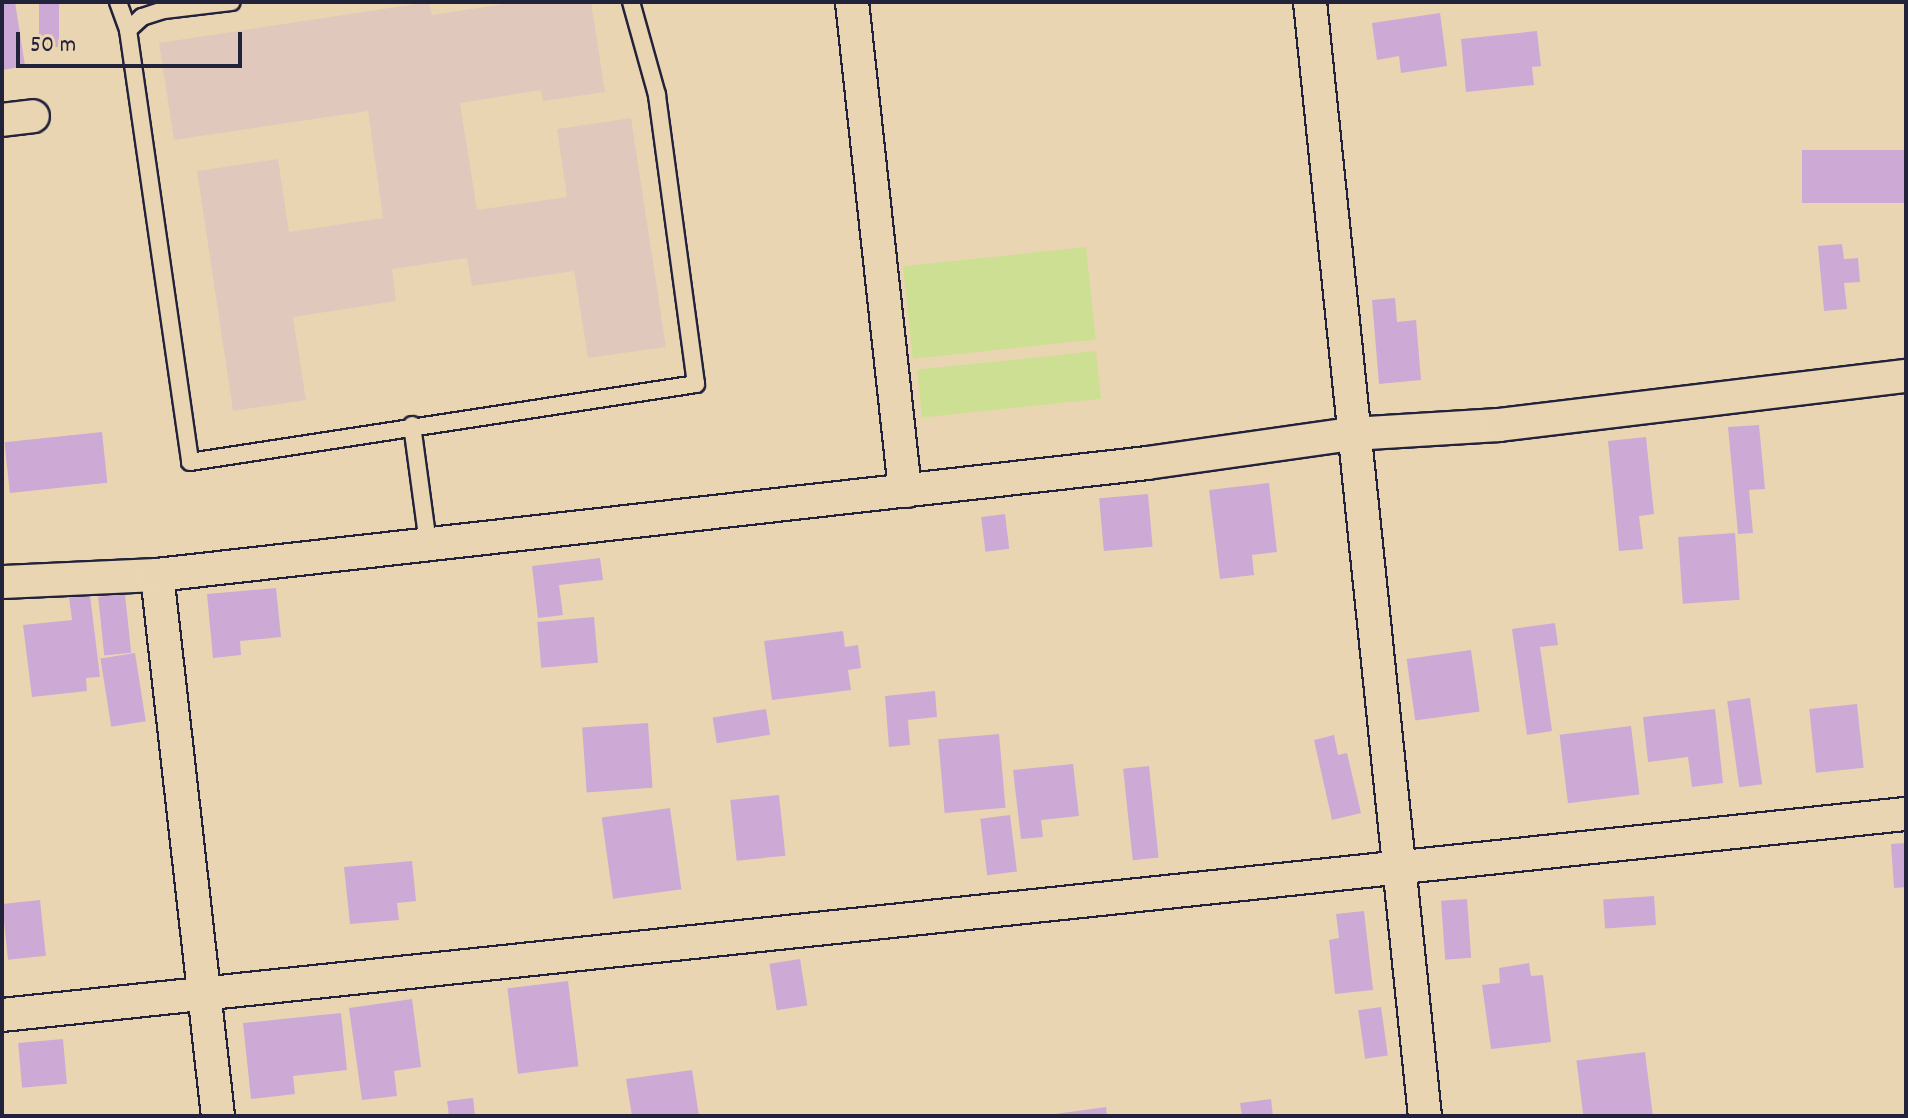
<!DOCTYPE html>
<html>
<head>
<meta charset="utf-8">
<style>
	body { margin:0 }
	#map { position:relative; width:1908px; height:1118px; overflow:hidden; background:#ead5b3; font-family:Dekko,sans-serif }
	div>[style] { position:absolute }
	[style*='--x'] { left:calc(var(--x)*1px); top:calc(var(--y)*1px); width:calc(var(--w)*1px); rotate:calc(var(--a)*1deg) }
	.built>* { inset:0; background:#e1c8bd }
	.green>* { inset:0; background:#cddf93; transform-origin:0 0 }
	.building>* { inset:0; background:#ccaad5; transform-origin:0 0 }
	.roads { filter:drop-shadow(2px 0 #22223b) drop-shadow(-2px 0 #22223b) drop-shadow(0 2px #22223b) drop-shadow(0 -2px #22223b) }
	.lane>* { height:16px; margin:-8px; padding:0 8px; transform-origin:8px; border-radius:8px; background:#ead5b3 }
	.street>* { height:32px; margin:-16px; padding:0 16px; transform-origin:16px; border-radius:16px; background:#ead5b3 }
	span { translate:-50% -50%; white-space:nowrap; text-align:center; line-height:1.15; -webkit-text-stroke:6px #ead5b3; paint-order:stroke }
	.frame { position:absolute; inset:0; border:4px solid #22223b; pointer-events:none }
	.scale { position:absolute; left:16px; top:32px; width:226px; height:36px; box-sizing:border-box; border:4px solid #22223b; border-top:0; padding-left:10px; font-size:24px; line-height:28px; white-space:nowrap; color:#22223b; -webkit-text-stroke:6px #ead5b3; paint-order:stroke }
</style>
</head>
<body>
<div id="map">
	<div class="built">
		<i style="clip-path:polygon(429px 2px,432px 15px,516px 2px,591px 2px,605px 92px,543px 101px,541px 90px,460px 103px,477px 210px,567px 197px,557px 129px,631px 118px,666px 347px,588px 358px,574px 271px,472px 286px,467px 258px,392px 269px,396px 301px,293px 317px,306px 400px,233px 411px,197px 171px,278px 159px,289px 232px,383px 218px,368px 111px,174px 140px,159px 43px)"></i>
	</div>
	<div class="green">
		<i style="left:1086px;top:247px;width:93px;height:184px;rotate:84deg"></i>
		<i style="left:1096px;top:351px;width:48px;height:180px;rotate:84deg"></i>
	</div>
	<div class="building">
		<i style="clip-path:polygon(2px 2px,15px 2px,25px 66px,2px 70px)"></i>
		<i style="left:39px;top:2px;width:20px;height:45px"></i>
		<i style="clip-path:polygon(1440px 13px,1447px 66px,1401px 73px,1399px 56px,1377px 60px,1372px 23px)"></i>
		<i style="clip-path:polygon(1537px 31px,1541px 66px,1532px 67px,1534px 85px,1466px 92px,1461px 39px)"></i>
		<i style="left:1906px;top:150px;width:53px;height:104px;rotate:90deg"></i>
		<i style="clip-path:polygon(1842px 244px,1844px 259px,1858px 258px,1860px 282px,1844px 283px,1847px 309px,1824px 311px,1818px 246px)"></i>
		<i style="clip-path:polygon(1395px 298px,1397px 322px,1416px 320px,1421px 380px,1379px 384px,1372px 300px)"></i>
		<i style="clip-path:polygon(1759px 425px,1765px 489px,1749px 490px,1753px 533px,1738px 534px,1728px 427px)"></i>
		<i style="left:102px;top:432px;width:51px;height:98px;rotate:84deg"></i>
		<i style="clip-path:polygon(1646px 437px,1654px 514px,1639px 516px,1643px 549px,1619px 551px,1608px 441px)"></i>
		<i style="clip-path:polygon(1269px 483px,1277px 552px,1252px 555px,1254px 575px,1220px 579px,1209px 490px)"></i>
		<i style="left:1148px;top:494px;width:53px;height:49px;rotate:85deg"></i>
		<i style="left:1005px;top:514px;width:35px;height:24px;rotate:83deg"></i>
		<i style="left:1735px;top:533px;width:67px;height:57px;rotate:86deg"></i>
		<i style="clip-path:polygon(600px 558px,603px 580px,559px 585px,563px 615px,538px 618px,532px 566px)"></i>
		<i style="clip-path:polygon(276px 588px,281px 637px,240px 641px,241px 655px,213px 658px,207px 594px)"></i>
		<i style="left:125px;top:594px;width:59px;height:27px;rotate:84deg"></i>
		<i style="clip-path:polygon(90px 595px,100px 677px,86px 678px,87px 691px,32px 697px,23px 625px,72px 620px,69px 597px)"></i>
		<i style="left:594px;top:617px;width:46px;height:57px;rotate:85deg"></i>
		<i style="clip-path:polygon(1555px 623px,1558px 645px,1540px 647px,1552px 731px,1527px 735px,1512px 629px)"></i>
		<i style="clip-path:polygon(843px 631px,845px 647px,858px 645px,861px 668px,848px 670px,851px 690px,772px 700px,764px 641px)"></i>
		<i style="left:1471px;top:650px;width:62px;height:65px;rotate:82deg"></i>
		<i style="left:135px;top:653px;width:69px;height:35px;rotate:81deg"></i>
		<i style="clip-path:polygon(935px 691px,937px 717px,908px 720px,910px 745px,889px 747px,885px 696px)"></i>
		<i style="left:1750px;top:698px;width:87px;height:23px;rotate:82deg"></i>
		<i style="left:1857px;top:704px;width:64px;height:48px;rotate:84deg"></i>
		<i style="left:766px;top:709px;width:26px;height:54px;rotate:81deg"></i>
		<i style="clip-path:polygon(1715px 709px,1723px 783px,1692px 787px,1688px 757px,1648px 762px,1643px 717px)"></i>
		<i style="left:648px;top:723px;width:65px;height:66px;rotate:86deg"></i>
		<i style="left:1631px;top:726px;width:69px;height:72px;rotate:83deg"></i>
		<i style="left:999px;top:734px;width:74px;height:61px;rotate:85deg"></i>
		<i style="clip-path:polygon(1334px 735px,1338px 755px,1347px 753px,1361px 813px,1332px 820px,1314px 740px)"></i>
		<i style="clip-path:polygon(1073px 764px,1079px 816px,1041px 820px,1043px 837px,1021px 839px,1013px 770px)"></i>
		<i style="left:1149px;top:766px;width:92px;height:26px;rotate:84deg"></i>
		<i style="left:779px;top:795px;width:61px;height:49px;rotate:84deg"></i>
		<i style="left:670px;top:808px;width:82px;height:69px;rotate:82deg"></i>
		<i style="left:1010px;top:815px;width:57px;height:30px;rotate:83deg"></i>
		<i style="clip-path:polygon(1906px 843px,1906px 887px,1894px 888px,1891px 844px)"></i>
		<i style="clip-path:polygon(412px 861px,416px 901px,397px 903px,399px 920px,350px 924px,344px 867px)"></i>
		<i style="left:1654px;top:896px;width:29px;height:51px;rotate:86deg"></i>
		<i style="left:1467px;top:899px;width:59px;height:26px;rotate:86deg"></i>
		<i style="left:40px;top:900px;width:56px;height:38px;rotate:84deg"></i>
		<i style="clip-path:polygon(1364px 911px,1373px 990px,1335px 994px,1329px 940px,1339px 938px,1336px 914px)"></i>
		<i style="left:800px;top:959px;width:47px;height:31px;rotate:81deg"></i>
		<i style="clip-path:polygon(1529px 963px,1531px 976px,1543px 975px,1551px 1042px,1491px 1049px,1482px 985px,1500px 983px,1499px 968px)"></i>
		<i style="left:568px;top:981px;width:86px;height:61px;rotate:83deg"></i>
		<i style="clip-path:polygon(412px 999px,421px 1067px,394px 1071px,397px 1096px,362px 1100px,349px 1008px)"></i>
		<i style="left:1381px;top:1007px;width:49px;height:23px;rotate:82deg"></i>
		<i style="clip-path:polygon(341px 1013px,347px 1070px,293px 1076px,295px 1094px,251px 1099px,243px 1023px)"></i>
		<i style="left:63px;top:1039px;width:45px;height:45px;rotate:85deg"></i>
		<i style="left:1645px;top:1052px;width:64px;height:69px;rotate:83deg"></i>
		<i style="clip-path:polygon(692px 1070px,699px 1116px,632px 1116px,626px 1079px)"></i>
		<i style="clip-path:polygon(473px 1098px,475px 1116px,449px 1116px,447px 1101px)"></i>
		<i style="clip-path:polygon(1271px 1099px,1273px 1116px,1242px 1116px,1240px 1103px)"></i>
		<i style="clip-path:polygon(1106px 1107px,1107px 1116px,1055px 1116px,1055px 1114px)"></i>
	</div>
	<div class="roads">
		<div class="lane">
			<i style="--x:118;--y:2;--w:30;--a:70"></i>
			<i style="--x:128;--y:30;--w:436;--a:81.8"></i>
			<i style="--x:190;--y:462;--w:512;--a:-8.76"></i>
			<i style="--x:696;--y:384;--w:292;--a:-97.7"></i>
			<i style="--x:657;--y:95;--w:97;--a:-105.6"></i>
			<i style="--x:128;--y:30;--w:19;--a:-43"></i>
			<i style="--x:142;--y:17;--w:23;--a:-18"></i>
			<i style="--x:164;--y:10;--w:68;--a:-6.7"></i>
			<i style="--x:412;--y:425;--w:119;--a:82.3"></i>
		</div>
		<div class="street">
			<i style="--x:852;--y:2;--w:492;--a:83.8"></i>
			<i style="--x:1310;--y:2;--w:1120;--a:84.11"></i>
			<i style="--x:2;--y:120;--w:31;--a:-7"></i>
			<i style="--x:157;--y:575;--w:544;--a:83.57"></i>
			<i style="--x:2;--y:582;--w:155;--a:-2.6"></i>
			<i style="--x:157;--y:575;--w:996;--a:-6.45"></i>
			<i style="--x:1147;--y:463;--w:207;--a:-8.1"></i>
			<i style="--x:1352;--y:434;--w:147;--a:-3.5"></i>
			<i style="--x:1499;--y:425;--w:410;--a:-6.9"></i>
			<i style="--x:2;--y:1015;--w:1915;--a:-6.03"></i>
		</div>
	</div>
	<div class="frame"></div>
	<div class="scale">50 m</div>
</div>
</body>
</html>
